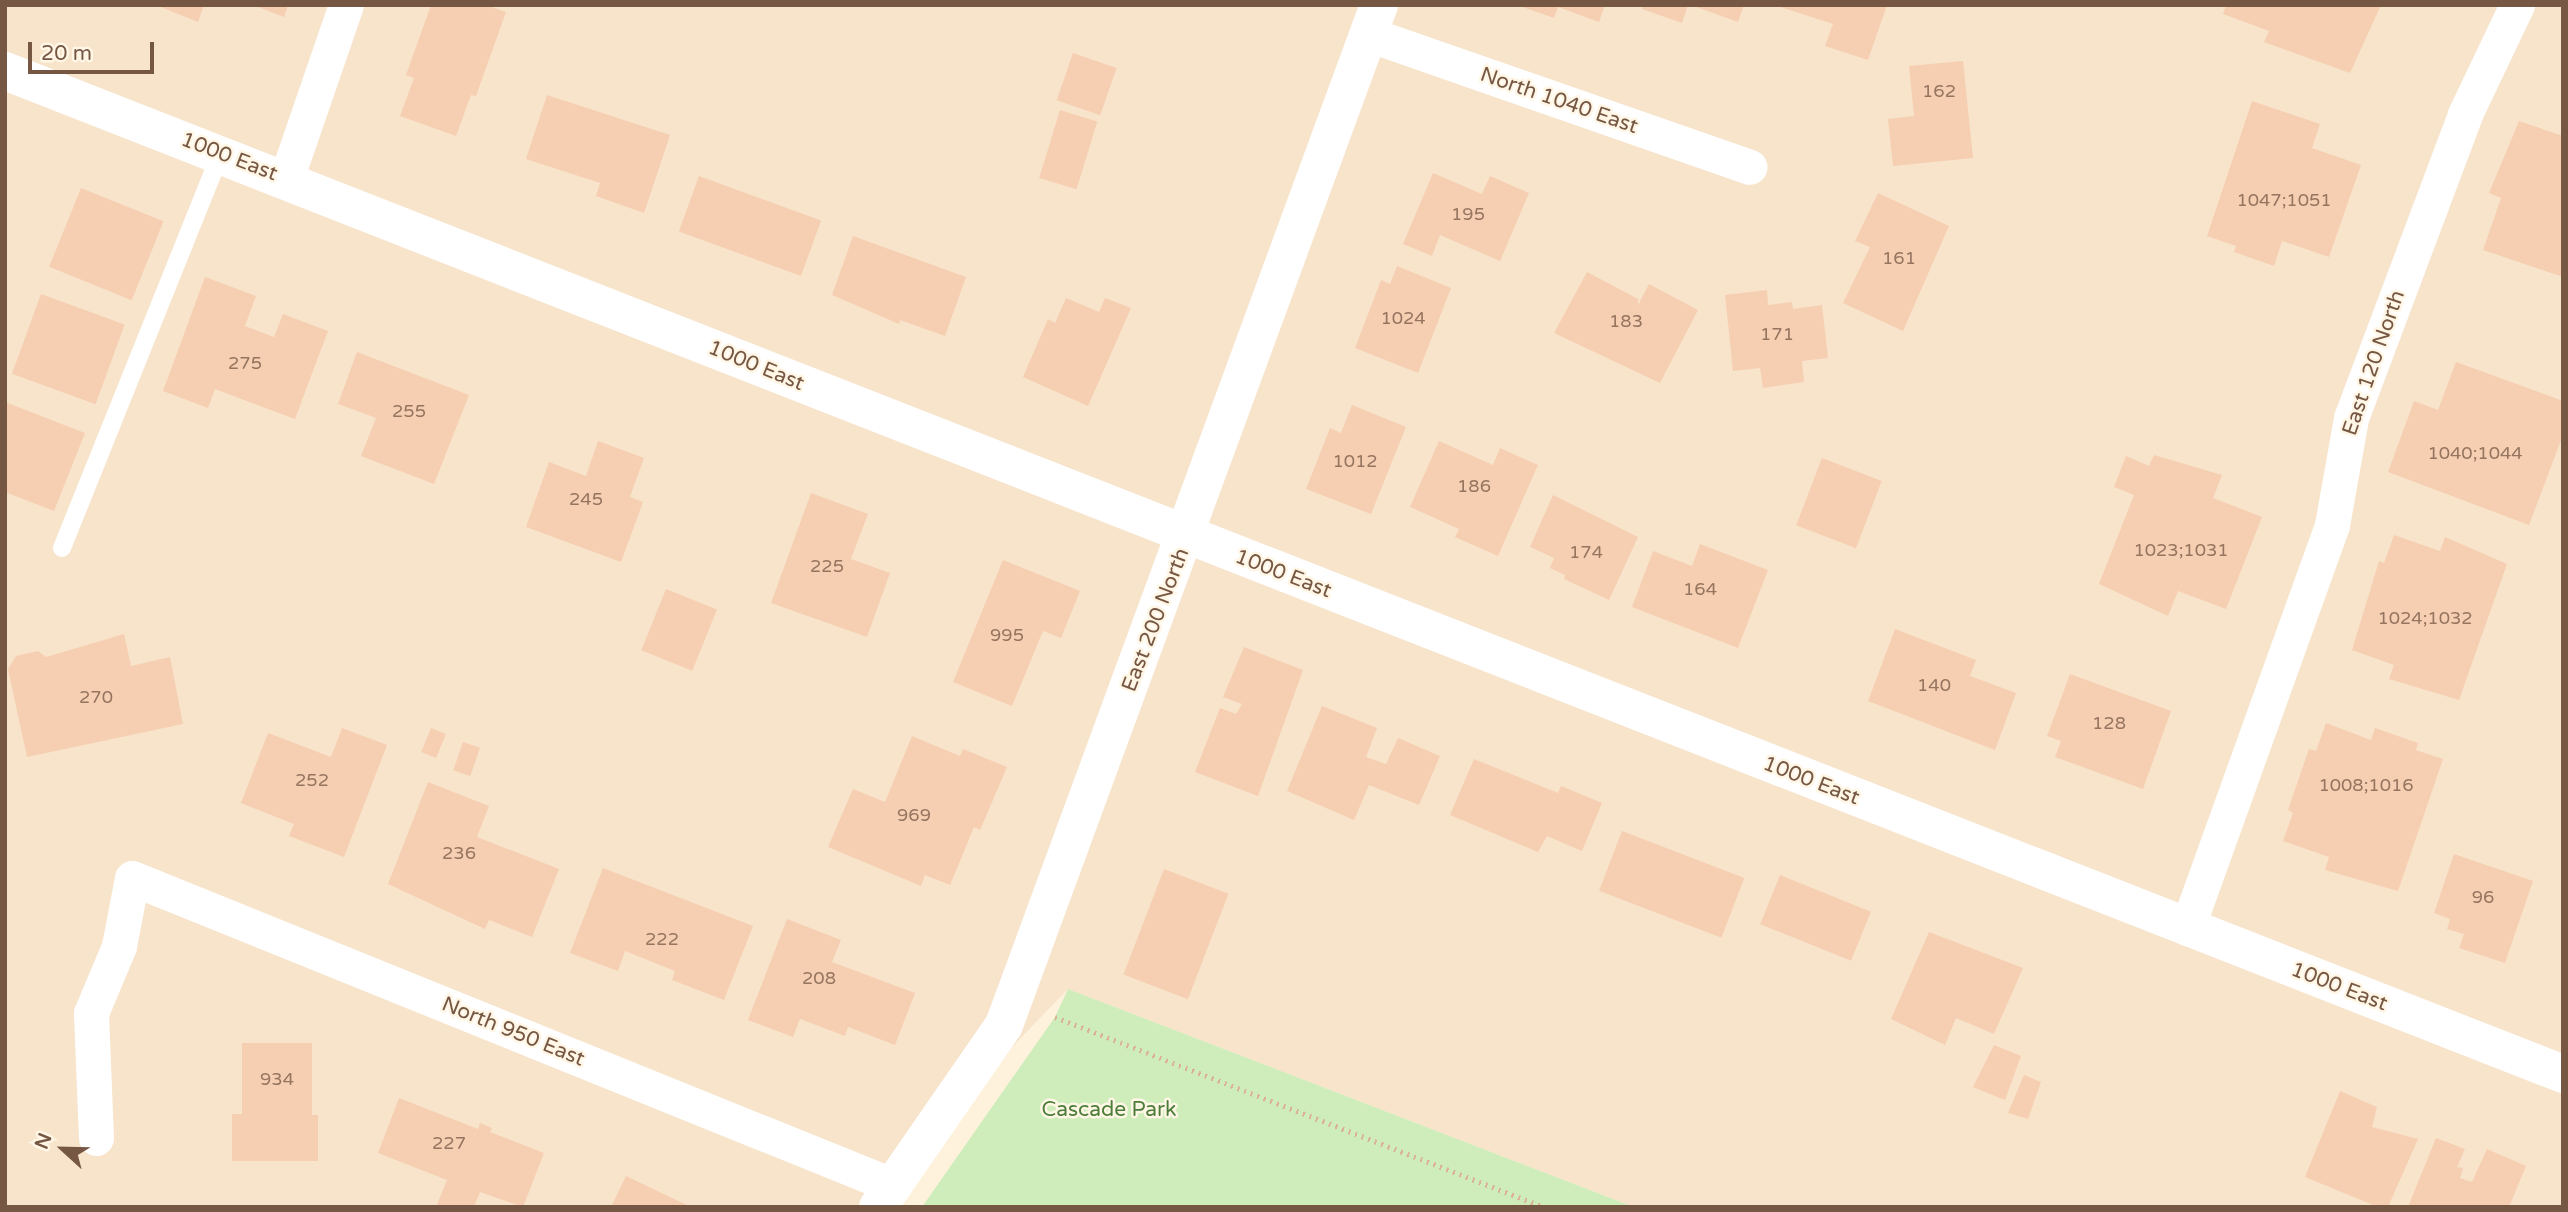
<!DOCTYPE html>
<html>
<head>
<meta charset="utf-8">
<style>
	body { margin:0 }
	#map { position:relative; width:2568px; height:1212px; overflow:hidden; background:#fef2dd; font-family:"Varela Round",sans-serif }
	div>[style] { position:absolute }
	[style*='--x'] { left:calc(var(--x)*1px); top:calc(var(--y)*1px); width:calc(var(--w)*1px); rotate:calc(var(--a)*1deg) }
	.residential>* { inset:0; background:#f7e4cb }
	.green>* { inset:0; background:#ceedbb }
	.building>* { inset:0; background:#f6cfb2; transform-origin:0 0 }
	.path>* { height:4.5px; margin-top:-2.25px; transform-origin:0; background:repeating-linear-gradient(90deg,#dbb296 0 2px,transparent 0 7px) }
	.lane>* { height:18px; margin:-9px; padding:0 9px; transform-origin:9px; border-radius:9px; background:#fff }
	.street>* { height:35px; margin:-17.5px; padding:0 17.5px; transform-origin:17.5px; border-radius:17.5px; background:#fff }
	.secondary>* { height:38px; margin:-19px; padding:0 19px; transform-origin:19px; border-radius:19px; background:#fff }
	span { translate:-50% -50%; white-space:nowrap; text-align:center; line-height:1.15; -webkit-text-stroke:5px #fff6e5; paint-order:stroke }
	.number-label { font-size:18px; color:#967560 }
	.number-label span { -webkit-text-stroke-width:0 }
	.street-label { font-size:21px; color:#765744 }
	.park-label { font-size:21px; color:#4c7d3a }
	.frame { position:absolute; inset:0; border:7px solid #765744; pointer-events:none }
	.north { position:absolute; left:28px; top:1114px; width:70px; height:70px; -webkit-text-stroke:5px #fff6e5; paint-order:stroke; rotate:292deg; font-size:19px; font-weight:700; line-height:28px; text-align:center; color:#765744 }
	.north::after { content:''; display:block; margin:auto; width:24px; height:32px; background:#765744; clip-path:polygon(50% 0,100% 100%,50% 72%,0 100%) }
	.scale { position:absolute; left:28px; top:42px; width:126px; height:32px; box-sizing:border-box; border:4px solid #765744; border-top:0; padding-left:9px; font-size:21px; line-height:24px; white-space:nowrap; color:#765744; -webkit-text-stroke:5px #fff6e5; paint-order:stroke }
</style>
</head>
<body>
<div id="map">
	<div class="residential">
		<i style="clip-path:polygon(5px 5px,2563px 5px,2563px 1207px,1634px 1207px,1068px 989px,858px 1207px,5px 1207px)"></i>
	</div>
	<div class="green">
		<i style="clip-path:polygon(1068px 989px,1634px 1207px,922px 1207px,1055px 1017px)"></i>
	</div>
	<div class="building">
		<i style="clip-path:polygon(156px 5px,204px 5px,198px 22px)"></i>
		<i style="clip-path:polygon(253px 5px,288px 5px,284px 17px)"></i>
		<i style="clip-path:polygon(431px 5px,486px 5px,506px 12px,476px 96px,471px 95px,456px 136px,400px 116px,414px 78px,406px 75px)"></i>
		<i style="clip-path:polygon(1554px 5px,1605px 5px,1599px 22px,1558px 7px,1554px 18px,1520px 6px)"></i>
		<i style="clip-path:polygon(1643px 5px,1688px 5px,1682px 23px,1642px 9px)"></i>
		<i style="clip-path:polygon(1691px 5px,1744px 5px,1738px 22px)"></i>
		<i style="clip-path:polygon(1887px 5px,1868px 60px,1825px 46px,1833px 24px,1777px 6px)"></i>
		<i style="clip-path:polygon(2226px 5px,2381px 5px,2350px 73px,2264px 42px,2269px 31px,2223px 14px)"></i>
		<i style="left:1073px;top:53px;width:46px;height:50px;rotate:19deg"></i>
		<i style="clip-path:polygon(1963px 61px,1973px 158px,1893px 166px,1888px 119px,1914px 116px,1909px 66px)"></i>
		<i style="clip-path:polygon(547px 95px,670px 135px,644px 213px,596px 196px,600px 183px,526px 159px)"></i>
		<i style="clip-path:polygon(2252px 101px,2320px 124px,2312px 148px,2361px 165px,2329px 257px,2282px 241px,2274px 266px,2234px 252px,2236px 246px,2207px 236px)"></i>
		<i style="left:1060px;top:110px;width:39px;height:71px;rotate:17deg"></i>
		<i style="clip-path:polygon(2519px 121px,2563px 136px,2563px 277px,2483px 250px,2501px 198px,2489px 193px)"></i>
		<i style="clip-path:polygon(1433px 173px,1482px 194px,1490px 176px,1529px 193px,1500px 261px,1440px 235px,1432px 256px,1403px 244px)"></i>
		<i style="left:699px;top:176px;width:130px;height:59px;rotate:20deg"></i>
		<i style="left:81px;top:188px;width:89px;height:85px;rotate:22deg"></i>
		<i style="clip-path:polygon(1878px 193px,1949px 226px,1903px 331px,1843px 303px,1870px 247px,1855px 241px)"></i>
		<i style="clip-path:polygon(853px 236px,966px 277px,945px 336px,900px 320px,899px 324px,832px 295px)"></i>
		<i style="clip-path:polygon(1397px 266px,1451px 288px,1418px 373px,1355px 348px,1381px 280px,1390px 284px)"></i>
		<i style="clip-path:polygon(1587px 272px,1638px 299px,1638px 305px,1649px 284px,1698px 310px,1660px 383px,1554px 333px)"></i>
		<i style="clip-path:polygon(205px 277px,256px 296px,245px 326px,274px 337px,283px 314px,328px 331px,295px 419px,215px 389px,208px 408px,163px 391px)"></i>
		<i style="clip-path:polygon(1767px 290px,1768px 305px,1792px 302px,1793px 309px,1822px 305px,1828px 358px,1802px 361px,1804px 382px,1763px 388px,1760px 368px,1733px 371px,1725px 295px)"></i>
		<i style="left:41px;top:294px;width:89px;height:85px;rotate:20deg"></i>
		<i style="clip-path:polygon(1066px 298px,1099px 312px,1105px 298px,1131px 308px,1088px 406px,1023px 377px,1048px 319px,1055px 323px)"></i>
		<i style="clip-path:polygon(357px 352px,469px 395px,434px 484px,361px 456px,376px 418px,338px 404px)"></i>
		<i style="clip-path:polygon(2456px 362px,2563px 401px,2563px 435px,2529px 525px,2388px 472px,2414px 401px,2438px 410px)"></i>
		<i style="clip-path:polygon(5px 402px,85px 433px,54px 511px,5px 492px)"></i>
		<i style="clip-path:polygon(1352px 405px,1406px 427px,1371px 514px,1306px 489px,1330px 428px,1341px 433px)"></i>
		<i style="clip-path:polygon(598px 441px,644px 458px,630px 497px,643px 502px,621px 562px,526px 527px,549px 462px,586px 476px)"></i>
		<i style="clip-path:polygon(1439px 441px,1493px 465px,1500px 448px,1538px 465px,1498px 556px,1455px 537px,1459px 529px,1410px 507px)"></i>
		<i style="clip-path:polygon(2154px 455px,2222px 475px,2213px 498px,2262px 517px,2226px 609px,2178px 591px,2168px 616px,2099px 584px,2134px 495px,2114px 487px,2126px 456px,2149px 466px)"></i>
		<i style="left:1822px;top:458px;width:64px;height:72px;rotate:21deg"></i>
		<i style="clip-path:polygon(811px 493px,868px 514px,851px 559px,890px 573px,867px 637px,771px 603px)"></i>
		<i style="clip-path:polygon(1553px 495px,1638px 537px,1609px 600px,1564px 579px,1565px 575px,1550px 568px,1554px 558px,1530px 547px)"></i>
		<i style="clip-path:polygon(2394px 535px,2440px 551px,2445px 537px,2507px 564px,2459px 700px,2389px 679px,2394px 665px,2352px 650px,2379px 561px,2384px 563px)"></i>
		<i style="clip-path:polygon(1700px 544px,1768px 570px,1738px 648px,1632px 607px,1653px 551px,1692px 566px)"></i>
		<i style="clip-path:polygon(1003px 560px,1080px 591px,1061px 638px,1043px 631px,1012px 706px,953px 682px)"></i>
		<i style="left:666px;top:589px;width:55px;height:66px;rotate:22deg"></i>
		<i style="clip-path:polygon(1895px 629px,1976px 660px,1970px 676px,2016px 693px,1995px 750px,1868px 701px)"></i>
		<i style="clip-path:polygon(124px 634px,131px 666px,170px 657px,183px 724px,27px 757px,8px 669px,16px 656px,38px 651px,46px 657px)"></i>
		<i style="clip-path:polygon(1244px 647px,1303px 670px,1258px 796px,1195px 772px,1220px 708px,1236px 714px,1242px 704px,1223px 697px)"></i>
		<i style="clip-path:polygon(2070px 674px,2171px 711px,2143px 789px,2055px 757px,2061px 741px,2047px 736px)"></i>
		<i style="clip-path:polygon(1322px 706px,1377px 728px,1366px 757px,1386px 764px,1398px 738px,1440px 756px,1419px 805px,1369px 785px,1354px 820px,1287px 791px)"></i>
		<i style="clip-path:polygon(2326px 723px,2371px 740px,2375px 728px,2418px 743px,2416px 750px,2443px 759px,2398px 891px,2325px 870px,2329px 857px,2283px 841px,2293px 813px,2288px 810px,2309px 749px,2316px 751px)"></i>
		<i style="clip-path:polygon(342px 728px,387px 745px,344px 857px,289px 836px,294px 824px,241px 803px,268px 733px,331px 757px)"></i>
		<i style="left:431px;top:728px;width:16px;height:26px;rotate:22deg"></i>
		<i style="clip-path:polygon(912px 736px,960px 756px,963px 749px,1007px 767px,980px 830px,974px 827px,950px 885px,925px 875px,921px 886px,828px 847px,853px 789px,885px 802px)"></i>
		<i style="left:463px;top:742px;width:18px;height:30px;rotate:19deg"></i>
		<i style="clip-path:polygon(1474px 759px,1558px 793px,1561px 786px,1602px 803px,1582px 851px,1547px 836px,1538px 852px,1450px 815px)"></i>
		<i style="clip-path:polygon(428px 782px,489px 806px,477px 837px,559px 869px,532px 937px,489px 920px,485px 929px,388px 884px)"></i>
		<i style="left:1622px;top:831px;width:131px;height:64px;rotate:21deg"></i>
		<i style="clip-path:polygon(2454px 854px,2533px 881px,2505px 963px,2459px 948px,2464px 934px,2447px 929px,2450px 919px,2434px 913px)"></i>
		<i style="clip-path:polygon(603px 868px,753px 926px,724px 1000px,672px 980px,675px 971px,625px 951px,618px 971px,570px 953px)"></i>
		<i style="left:1164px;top:869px;width:69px;height:113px;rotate:21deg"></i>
		<i style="left:1780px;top:875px;width:98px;height:53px;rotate:22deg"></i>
		<i style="clip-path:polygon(787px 919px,841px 940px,832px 962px,915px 993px,895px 1045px,848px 1027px,845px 1036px,800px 1019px,793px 1037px,748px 1020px)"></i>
		<i style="clip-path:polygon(1929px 932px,2023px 968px,1994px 1034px,1956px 1018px,1945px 1045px,1891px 1019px)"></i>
		<i style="clip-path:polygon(242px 1043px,312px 1043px,312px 1115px,318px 1115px,318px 1161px,232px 1161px,232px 1114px,242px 1114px)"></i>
		<i style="clip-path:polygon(1994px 1045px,2021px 1056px,2005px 1100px,1973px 1087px)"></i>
		<i style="clip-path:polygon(2024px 1075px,2041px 1082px,2028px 1119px,2008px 1113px)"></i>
		<i style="clip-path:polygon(2340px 1091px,2377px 1107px,2372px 1127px,2418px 1139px,2388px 1207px,2378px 1207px,2305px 1177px)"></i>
		<i style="clip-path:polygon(399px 1098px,478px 1129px,480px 1123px,492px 1128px,490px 1132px,544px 1153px,523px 1207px,480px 1192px,474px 1207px,436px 1207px,447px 1180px,378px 1153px)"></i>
		<i style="clip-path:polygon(2436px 1138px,2465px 1149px,2457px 1167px,2463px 1168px,2460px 1178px,2472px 1182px,2487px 1149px,2526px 1166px,2509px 1207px,2408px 1207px)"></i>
		<i style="clip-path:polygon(626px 1176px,691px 1207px,611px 1207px)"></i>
	</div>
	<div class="path">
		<i style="--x:1055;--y:1017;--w:525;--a:21.23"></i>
	</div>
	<div class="lane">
		<i style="--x:62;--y:548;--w:424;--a:-68.1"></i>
	</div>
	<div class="street">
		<i style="--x:1368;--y:34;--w:404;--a:19.2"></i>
		<i style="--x:286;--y:179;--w:184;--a:-71"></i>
		<i style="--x:2187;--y:928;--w:428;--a:-70.2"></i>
		<i style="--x:2332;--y:525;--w:109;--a:-79.9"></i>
		<i style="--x:2351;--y:418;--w:325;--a:-69.4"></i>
		<i style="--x:2465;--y:114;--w:121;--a:-64.5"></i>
		<i style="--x:96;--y:1138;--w:125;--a:-92.3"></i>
		<i style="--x:91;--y:1013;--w:73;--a:-67.3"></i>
		<i style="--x:119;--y:946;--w:69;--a:-79.2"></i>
		<i style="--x:132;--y:878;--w:822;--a:22.01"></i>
	</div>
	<div class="secondary">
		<i style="--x:5;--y:71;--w:2748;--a:21.41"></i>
		<i style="--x:878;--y:1207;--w:221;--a:-55.3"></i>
		<i style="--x:1004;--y:1025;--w:1087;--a:-69.81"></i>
	</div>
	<div class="number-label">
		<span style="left:1939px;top:91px">162</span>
		<span style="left:2284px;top:200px">1047;1051</span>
		<span style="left:1468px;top:214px">195</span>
		<span style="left:1899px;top:258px">161</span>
		<span style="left:1403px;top:318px">1024</span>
		<span style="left:1626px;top:321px">183</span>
		<span style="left:1777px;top:334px">171</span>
		<span style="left:245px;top:363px">275</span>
		<span style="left:409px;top:411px">255</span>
		<span style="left:2475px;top:453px">1040;1044</span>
		<span style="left:1355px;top:461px">1012</span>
		<span style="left:1474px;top:486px">186</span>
		<span style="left:586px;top:499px">245</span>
		<span style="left:2181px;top:550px">1023;1031</span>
		<span style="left:1586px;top:552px">174</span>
		<span style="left:827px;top:566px">225</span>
		<span style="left:1700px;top:589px">164</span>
		<span style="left:2425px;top:618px">1024;1032</span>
		<span style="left:1007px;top:635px">995</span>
		<span style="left:1934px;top:685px">140</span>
		<span style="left:96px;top:697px">270</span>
		<span style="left:2109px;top:723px">128</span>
		<span style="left:312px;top:780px">252</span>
		<span style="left:2366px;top:785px">1008;1016</span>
		<span style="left:914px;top:815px">969</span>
		<span style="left:459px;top:853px">236</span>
		<span style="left:2483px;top:897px">96</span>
		<span style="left:662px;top:939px">222</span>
		<span style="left:819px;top:978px">208</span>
		<span style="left:277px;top:1079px">934</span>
		<span style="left:449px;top:1143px">227</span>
	</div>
	<div class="street-label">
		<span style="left:1559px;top:101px;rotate:19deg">North 1040 East</span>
		<span style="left:229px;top:157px;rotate:21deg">1000 East</span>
		<span style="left:2374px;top:363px;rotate:-71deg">East 120 North</span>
		<span style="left:756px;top:366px;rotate:22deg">1000 East</span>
		<span style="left:1283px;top:574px;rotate:21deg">1000 East</span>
		<span style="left:1156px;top:620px;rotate:-69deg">East 200 North</span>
		<span style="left:1811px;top:781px;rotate:21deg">1000 East</span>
		<span style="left:2339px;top:987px;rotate:21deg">1000 East</span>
		<span style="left:513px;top:1032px;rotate:22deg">North 950 East</span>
	</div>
	<div class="park-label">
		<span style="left:1109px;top:1110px">Cascade Park</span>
	</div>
	<div class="frame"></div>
	<div class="north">N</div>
	<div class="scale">20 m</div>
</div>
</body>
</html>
